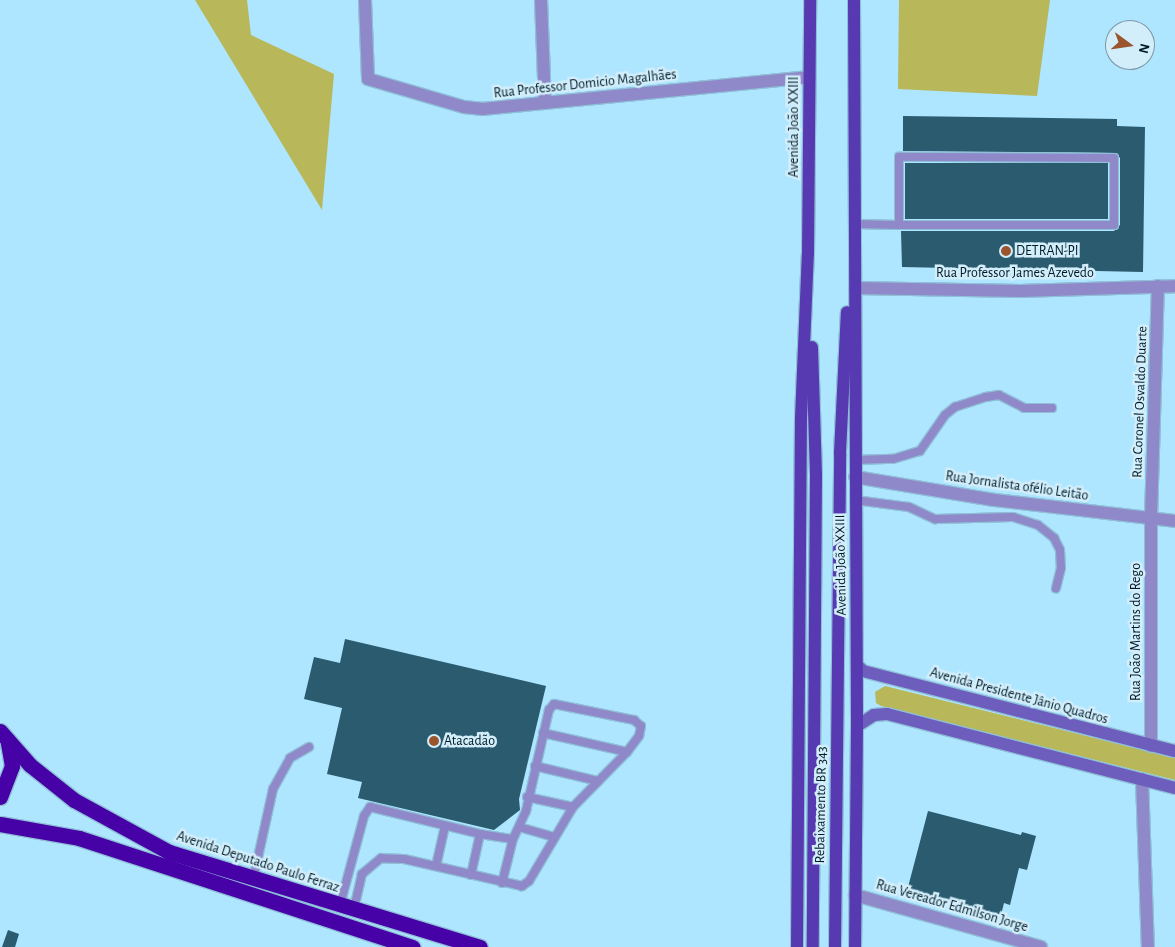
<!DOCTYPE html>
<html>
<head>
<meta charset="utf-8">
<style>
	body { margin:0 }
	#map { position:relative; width:1175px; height:947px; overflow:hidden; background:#aee5ff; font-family:"Alegreya Sans",sans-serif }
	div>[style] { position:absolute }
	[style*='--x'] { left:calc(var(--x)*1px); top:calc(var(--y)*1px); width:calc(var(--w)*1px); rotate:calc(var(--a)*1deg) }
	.green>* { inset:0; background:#b8b759 }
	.building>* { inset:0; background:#2b5b6f; transform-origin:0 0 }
	.roads { filter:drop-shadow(1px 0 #8fc0d8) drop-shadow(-1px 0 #8fc0d8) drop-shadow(0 1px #8fc0d8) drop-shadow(0 -1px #8fc0d8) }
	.lane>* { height:8px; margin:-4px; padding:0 4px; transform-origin:4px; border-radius:4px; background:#8f88c9 }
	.street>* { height:12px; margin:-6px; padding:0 6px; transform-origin:6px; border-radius:6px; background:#8f88c9 }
	.secondary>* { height:12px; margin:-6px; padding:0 6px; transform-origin:6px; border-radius:6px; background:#6d5dbd }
	.primary>* { height:12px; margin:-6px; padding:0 6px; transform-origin:6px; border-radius:6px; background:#5739b2 }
	.highway>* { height:15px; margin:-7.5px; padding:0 7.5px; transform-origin:7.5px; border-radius:7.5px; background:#4601a7 }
	.dots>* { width:14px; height:14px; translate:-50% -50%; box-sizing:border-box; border:2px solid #d3eefb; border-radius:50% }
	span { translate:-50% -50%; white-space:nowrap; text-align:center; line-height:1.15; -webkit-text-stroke:5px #d3eefb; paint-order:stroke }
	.street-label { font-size:14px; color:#001a26 }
	.poi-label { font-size:14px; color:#001a26 }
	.left { translate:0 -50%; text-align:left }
	.north { position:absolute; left:1105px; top:20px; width:50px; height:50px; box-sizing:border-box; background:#d3eefb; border:1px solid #7f99a6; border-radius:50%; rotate:104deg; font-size:14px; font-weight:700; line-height:20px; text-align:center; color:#001a26 }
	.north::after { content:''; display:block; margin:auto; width:18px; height:22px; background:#9b552d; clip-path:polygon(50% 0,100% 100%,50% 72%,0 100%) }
</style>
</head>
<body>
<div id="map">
	<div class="green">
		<i style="clip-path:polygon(195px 0,247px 0,251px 35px,334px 74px,322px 210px)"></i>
		<i style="clip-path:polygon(899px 0,1050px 0,1037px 96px,898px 89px)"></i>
		<i style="clip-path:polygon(885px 686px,1175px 758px,1175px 780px,881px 706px,876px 703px,875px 692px)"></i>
	</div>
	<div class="building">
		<i style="clip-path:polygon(903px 116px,1117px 119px,1117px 126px,1145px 127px,1143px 272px,902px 267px,901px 231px,1114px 231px,1120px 225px,1120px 158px,1116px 153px,903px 151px)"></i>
		<i style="left:905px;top:163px;width:203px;height:56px"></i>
		<i style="clip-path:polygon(345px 639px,546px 686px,519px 799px,520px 810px,494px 830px,358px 798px,362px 782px,327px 774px,342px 708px,304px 699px,314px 657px,340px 663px)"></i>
		<i style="clip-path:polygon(928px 811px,1021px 835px,1022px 832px,1036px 836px,1027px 870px,1019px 868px,1010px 905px,1004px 903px,1001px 915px,907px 891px)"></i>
		<i style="clip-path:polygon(8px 930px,19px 934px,15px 947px,2px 947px)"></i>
	</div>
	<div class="roads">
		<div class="lane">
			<i style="--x:854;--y:224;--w:45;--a:1.3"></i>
			<i style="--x:899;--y:225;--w:215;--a:0"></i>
			<i style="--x:1114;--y:225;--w:67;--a:-90"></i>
			<i style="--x:1114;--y:158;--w:215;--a:-179.7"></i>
			<i style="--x:899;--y:157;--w:68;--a:90"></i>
			<i style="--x:855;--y:460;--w:38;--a:-2"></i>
			<i style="--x:893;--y:459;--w:28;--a:-17"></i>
			<i style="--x:920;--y:451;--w:44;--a:-55.2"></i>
			<i style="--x:945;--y:415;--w:13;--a:-39"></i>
			<i style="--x:955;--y:407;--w:33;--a:-18"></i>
			<i style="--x:986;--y:397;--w:13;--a:-9"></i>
			<i style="--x:999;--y:395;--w:28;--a:27"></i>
			<i style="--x:1024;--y:408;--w:28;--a:0"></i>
			<i style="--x:855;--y:500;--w:54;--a:7.4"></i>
			<i style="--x:909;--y:507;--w:29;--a:25"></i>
			<i style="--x:935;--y:519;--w:78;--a:-1.5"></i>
			<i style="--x:1013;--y:517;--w:26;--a:18"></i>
			<i style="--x:1038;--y:525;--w:21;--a:39"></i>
			<i style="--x:1054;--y:538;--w:13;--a:63"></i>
			<i style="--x:1060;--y:550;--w:18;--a:87"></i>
			<i style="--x:1061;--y:568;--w:21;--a:104"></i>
			<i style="--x:543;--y:733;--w:86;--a:12.7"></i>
			<i style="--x:535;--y:766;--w:65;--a:13.4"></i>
			<i style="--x:527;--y:797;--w:47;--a:12.3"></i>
			<i style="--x:519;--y:827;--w:35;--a:16"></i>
			<i style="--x:436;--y:866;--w:41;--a:-77.3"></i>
			<i style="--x:471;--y:875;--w:42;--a:-77.6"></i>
			<i style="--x:253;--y:880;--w:93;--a:-77.6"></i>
			<i style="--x:273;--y:789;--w:35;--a:-61"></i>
			<i style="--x:290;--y:758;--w:22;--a:-30"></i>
			<i style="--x:502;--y:883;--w:45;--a:-76"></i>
			<i style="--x:340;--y:905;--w:92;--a:-74.9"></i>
			<i style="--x:364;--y:816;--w:11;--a:-56"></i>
			<i style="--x:370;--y:807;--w:113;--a:13.8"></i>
			<i style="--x:480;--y:834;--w:33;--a:9"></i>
			<i style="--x:513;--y:839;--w:31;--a:-65"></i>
			<i style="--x:526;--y:811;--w:104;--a:-77.2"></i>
			<i style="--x:549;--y:710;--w:8;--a:-50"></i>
			<i style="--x:554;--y:704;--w:82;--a:11.3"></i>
			<i style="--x:634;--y:720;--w:9;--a:41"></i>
			<i style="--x:641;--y:726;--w:10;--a:101"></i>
			<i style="--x:639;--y:736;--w:20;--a:127"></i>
			<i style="--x:627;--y:752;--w:77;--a:134.5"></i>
			<i style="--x:573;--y:807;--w:86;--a:120.7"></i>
			<i style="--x:529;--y:881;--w:9;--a:144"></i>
			<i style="--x:522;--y:886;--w:121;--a:-167.1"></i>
			<i style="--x:404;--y:859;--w:23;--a:-178"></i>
			<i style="--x:381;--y:858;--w:25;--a:140"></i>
			<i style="--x:362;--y:874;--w:35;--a:103"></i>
		</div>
		<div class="street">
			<i style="--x:365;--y:0;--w:79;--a:87.8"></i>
			<i style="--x:368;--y:79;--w:100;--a:16.3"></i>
			<i style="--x:464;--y:107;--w:19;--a:6"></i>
			<i style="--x:483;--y:109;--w:328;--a:-5.6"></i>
			<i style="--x:541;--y:0;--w:103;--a:87.8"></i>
			<i style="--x:855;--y:288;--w:165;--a:1"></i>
			<i style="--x:1020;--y:291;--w:155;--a:-1.8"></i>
			<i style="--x:855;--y:477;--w:141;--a:9.4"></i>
			<i style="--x:994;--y:500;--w:182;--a:6.6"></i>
			<i style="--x:1151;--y:746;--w:228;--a:-90"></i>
			<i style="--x:1151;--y:518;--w:232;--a:-88.3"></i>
			<i style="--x:1142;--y:779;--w:168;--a:88"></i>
			<i style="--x:855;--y:895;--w:193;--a:15.6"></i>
		</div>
		<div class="secondary">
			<i style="--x:857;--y:665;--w:8;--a:45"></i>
			<i style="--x:863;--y:671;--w:322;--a:14.4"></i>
			<i style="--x:857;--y:726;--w:20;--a:-33"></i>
			<i style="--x:874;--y:715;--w:13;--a:-4"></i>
			<i style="--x:887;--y:714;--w:297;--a:14.4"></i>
		</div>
		<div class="primary">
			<i style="--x:854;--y:0;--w:726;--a:89.76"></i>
			<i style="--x:857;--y:726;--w:221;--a:90.5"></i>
			<i style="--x:812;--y:347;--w:128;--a:88.2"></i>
			<i style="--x:816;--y:475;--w:472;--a:90.4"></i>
			<i style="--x:797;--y:947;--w:529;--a:-89.57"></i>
			<i style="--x:801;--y:418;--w:164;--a:-87.6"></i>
			<i style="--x:808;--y:254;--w:254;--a:-89.5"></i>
			<i style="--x:835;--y:947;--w:494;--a:-89.4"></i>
			<i style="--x:840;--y:453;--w:141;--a:-87.2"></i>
		</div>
		<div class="highway">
			<i style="--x:0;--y:731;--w:45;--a:48.6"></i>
			<i style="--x:30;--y:765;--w:56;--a:38.5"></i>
			<i style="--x:74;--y:800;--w:108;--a:28.7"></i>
			<i style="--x:169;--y:852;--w:325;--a:17"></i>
			<i style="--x:0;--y:797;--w:33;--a:-69"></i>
			<i style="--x:12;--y:766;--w:27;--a:-100"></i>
			<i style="--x:0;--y:824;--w:80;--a:10"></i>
			<i style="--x:79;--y:838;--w:351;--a:18.1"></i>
		</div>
	</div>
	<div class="dots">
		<i style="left:1006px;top:251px;background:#9b552d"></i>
		<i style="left:434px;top:741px;background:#9b552d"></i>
	</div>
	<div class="street-label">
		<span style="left:585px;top:84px;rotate:-6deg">Rua Professor Domicio Magalhães</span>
		<span style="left:794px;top:127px;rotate:-90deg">Avenida João XXIII</span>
		<span style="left:1015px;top:273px">Rua Professor James Azevedo</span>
		<span style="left:1140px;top:402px;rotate:-88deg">Rua Coronel Osvaldo Duarte</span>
		<span style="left:1017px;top:486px;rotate:8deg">Rua Jornalista ofélio Leitão</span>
		<span style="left:841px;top:565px;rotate:-91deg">Avenida João XXIII</span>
		<span style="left:1136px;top:632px;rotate:-90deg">Rua João Martins do Rego</span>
		<span style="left:1019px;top:696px;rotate:15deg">Avenida Presidente Jânio Quadros</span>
		<span style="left:821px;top:805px;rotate:-89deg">Rebaixamento BR 343</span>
		<span style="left:258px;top:862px;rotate:18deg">Avenida Deputado Paulo Ferraz</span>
		<span style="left:952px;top:906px;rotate:16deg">Rua Vereador Edmilson Jorge</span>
	</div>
	<div class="poi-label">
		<span class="left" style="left:1016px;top:251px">DETRAN-PI</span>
		<span class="left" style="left:444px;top:741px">Atacadão</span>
	</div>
	<div class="north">N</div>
</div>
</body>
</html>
